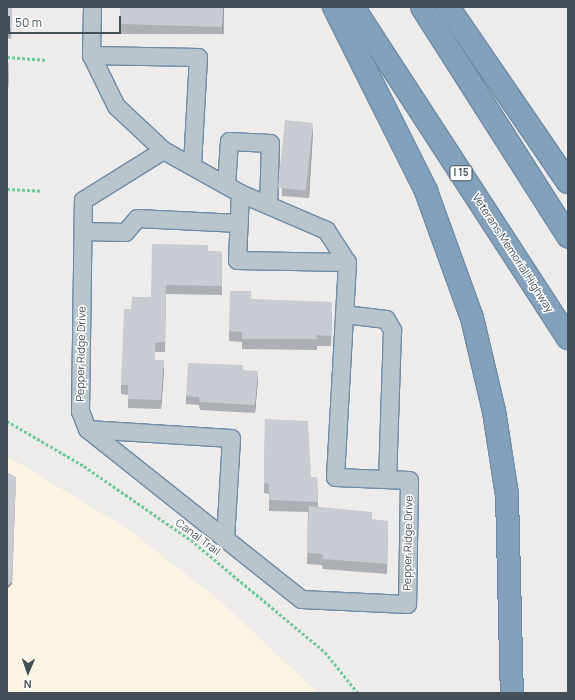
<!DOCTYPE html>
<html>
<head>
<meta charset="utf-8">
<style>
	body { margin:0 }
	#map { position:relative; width:575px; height:700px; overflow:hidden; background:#eeebeb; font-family:Manrope,sans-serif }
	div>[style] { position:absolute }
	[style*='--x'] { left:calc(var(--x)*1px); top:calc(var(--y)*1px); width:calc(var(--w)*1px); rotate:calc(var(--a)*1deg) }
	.commercial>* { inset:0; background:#fbf3e3 }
	.path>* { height:2.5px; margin-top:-1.25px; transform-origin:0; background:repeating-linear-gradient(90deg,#71cb99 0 3px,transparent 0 5px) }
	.roads { filter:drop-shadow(1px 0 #6e8ca7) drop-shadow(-1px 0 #6e8ca7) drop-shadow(0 1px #6e8ca7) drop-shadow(0 -1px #6e8ca7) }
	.minor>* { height:17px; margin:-8.5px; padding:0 8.5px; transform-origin:8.5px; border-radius:8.5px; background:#b9c4cb }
	.highway>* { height:22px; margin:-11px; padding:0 11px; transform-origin:11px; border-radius:11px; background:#83a1bb }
	.wall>* { inset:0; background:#acafb4; transform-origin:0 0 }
	.shaded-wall>* { inset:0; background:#8c8e92 }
	.building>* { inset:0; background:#c8cbd1; transform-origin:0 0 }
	span { translate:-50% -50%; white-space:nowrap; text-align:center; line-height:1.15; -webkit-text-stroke:3px #fff; paint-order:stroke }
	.shield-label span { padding:1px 3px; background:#fff; border:1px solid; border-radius:3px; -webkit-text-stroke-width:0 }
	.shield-label { font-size:10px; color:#445058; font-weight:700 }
	.street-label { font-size:11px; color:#445058 }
	.frame { position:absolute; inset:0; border:8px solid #445058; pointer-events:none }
	.north { position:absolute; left:8px; top:652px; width:40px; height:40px; -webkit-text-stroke:3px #fff; paint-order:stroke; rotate:182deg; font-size:11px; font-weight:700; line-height:16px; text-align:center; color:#445058 }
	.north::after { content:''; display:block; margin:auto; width:14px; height:18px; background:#445058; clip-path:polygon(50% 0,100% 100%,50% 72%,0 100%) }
	.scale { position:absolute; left:8px; top:16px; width:113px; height:18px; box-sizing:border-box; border:2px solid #445058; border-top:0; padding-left:5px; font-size:12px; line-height:14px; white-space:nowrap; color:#445058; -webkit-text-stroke:3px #fff; paint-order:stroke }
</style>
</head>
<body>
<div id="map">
	<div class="commercial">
		<i style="clip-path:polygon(7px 456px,126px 528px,219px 600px,318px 693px,7px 693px)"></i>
	</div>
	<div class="path">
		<i style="--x:7;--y:57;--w:40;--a:4.3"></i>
		<i style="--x:7;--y:189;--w:35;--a:3"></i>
		<i style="--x:7;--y:421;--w:89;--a:30.3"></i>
		<i style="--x:84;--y:466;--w:130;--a:34.7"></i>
		<i style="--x:191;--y:540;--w:175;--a:39.9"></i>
		<i style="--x:325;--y:652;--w:53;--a:51.2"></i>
	</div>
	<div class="roads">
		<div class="minor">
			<i style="--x:92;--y:7;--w:48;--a:91.2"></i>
			<i style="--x:91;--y:55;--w:57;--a:63.9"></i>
			<i style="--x:116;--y:106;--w:64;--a:43.1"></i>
			<i style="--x:163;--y:150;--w:88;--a:29.2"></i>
			<i style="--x:240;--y:193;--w:94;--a:23.3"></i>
			<i style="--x:326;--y:230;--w:38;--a:57"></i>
			<i style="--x:347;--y:262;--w:215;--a:93.2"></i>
			<i style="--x:335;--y:477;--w:74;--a:2.3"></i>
			<i style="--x:409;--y:480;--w:124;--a:90.9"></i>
			<i style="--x:407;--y:604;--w:106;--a:-177.3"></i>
			<i style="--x:301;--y:599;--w:273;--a:-141.5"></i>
			<i style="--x:87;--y:429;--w:19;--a:-111"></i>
			<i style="--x:80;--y:411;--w:211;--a:-89.2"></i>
			<i style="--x:83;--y:200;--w:94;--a:-32"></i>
			<i style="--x:91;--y:55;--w:107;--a:1.1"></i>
			<i style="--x:198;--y:57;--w:109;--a:93.2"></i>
			<i style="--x:226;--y:185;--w:44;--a:-86.1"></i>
			<i style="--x:229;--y:141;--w:41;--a:2.8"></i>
			<i style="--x:270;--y:143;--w:62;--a:91.8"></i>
			<i style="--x:240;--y:193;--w:67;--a:92.6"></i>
			<i style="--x:237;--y:260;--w:110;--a:1"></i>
			<i style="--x:83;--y:231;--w:42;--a:1.4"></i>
			<i style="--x:125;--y:232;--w:18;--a:-49"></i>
			<i style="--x:137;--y:218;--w:102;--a:2.8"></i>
			<i style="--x:344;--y:314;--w:42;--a:6.8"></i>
			<i style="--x:386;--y:319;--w:13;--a:61"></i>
			<i style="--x:392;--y:330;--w:149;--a:91.9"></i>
			<i style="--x:87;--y:429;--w:144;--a:3.6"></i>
			<i style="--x:231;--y:438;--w:100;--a:93.4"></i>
		</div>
		<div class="highway">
			<i style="--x:334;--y:7;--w:206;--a:63.4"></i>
			<i style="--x:426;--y:191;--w:135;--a:70.1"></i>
			<i style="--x:472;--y:318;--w:96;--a:76.7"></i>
			<i style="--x:494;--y:411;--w:85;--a:81.2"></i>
			<i style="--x:507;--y:495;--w:198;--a:88.6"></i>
			<i style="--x:353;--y:7;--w:395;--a:57"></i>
			<i style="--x:422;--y:7;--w:272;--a:57.5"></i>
			<i style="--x:448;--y:7;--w:212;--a:55.6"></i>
		</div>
	</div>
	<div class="wall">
		<i style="clip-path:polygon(7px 7px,12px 7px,11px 39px,7px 38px)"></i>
		<i style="left:120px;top:7px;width:104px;height:27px"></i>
		<i style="clip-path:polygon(313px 131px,309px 198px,282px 196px,282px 188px)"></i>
		<i style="clip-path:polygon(208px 251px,222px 252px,222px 295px,166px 294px,165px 352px,155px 352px,155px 360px,164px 370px,161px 409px,128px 408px,128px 395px,121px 394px,121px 385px,131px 309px,151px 297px)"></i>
		<i style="clip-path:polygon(251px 299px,332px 312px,331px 346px,317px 346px,317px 350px,242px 349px,242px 342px,229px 341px,229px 331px)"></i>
		<i style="clip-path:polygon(243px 370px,258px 379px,255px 413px,200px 410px,199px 405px,186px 404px,186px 396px)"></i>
		<i style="clip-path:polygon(265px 419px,311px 477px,317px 477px,318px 507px,372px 519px,388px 531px,387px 574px,323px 569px,322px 565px,307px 564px,308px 512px,269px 511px,269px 494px,264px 493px)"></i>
	</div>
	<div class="shaded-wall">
		<i style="clip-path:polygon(223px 7px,224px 7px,222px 37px,222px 27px)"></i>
		<i style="clip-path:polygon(9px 63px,9px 73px,7px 110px,7px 100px)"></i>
		<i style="clip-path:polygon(313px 123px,313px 131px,309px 198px,309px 190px)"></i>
		<i style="clip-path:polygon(164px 360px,164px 370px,161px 409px,161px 400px)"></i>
		<i style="clip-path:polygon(258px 371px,258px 379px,255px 413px,255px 405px)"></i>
		<i style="clip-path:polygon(16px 477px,12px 584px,7px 589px,7px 586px)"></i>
	</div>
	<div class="building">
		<i style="clip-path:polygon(7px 7px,12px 7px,11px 28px,7px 28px)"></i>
		<i style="clip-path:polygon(120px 7px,223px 7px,222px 27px,120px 24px)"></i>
		<i style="clip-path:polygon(7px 63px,9px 63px,7px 100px)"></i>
		<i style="left:285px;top:120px;width:28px;height:68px;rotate:6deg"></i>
		<i style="clip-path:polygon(152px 244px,208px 245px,208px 251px,222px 252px,222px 286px,166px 285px,165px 342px,155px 343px,155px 360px,164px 360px,161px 400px,128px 399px,128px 385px,121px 385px,124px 309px,131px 309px,132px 297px,151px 297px)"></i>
		<i style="clip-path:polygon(230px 291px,251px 291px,251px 299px,332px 302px,331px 336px,317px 335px,317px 339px,242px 339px,242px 332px,229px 331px)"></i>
		<i style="clip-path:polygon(188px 363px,243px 365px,243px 370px,258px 371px,255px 405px,200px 402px,199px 397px,186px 396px)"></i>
		<i style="clip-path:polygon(265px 419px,308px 421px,311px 477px,317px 477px,318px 502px,269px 500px,269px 484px,264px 483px)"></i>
		<i style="clip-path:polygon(7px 472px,16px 477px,12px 582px,7px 586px)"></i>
		<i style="clip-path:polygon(309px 506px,372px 512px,372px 519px,388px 521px,387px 564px,323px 559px,322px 554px,307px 553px)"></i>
	</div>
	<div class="shield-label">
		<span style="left:461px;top:173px">I 15</span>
	</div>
	<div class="street-label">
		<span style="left:513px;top:253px;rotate:57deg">Veterans Memorial Highway</span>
		<span style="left:81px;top:354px;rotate:-89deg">Pepper Ridge Drive</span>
		<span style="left:198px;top:537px;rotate:37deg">Canal Trail</span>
		<span style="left:408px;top:543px;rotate:-89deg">Pepper Ridge Drive</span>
	</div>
	<div class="frame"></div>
	<div class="north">N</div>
	<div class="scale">50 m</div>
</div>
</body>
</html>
